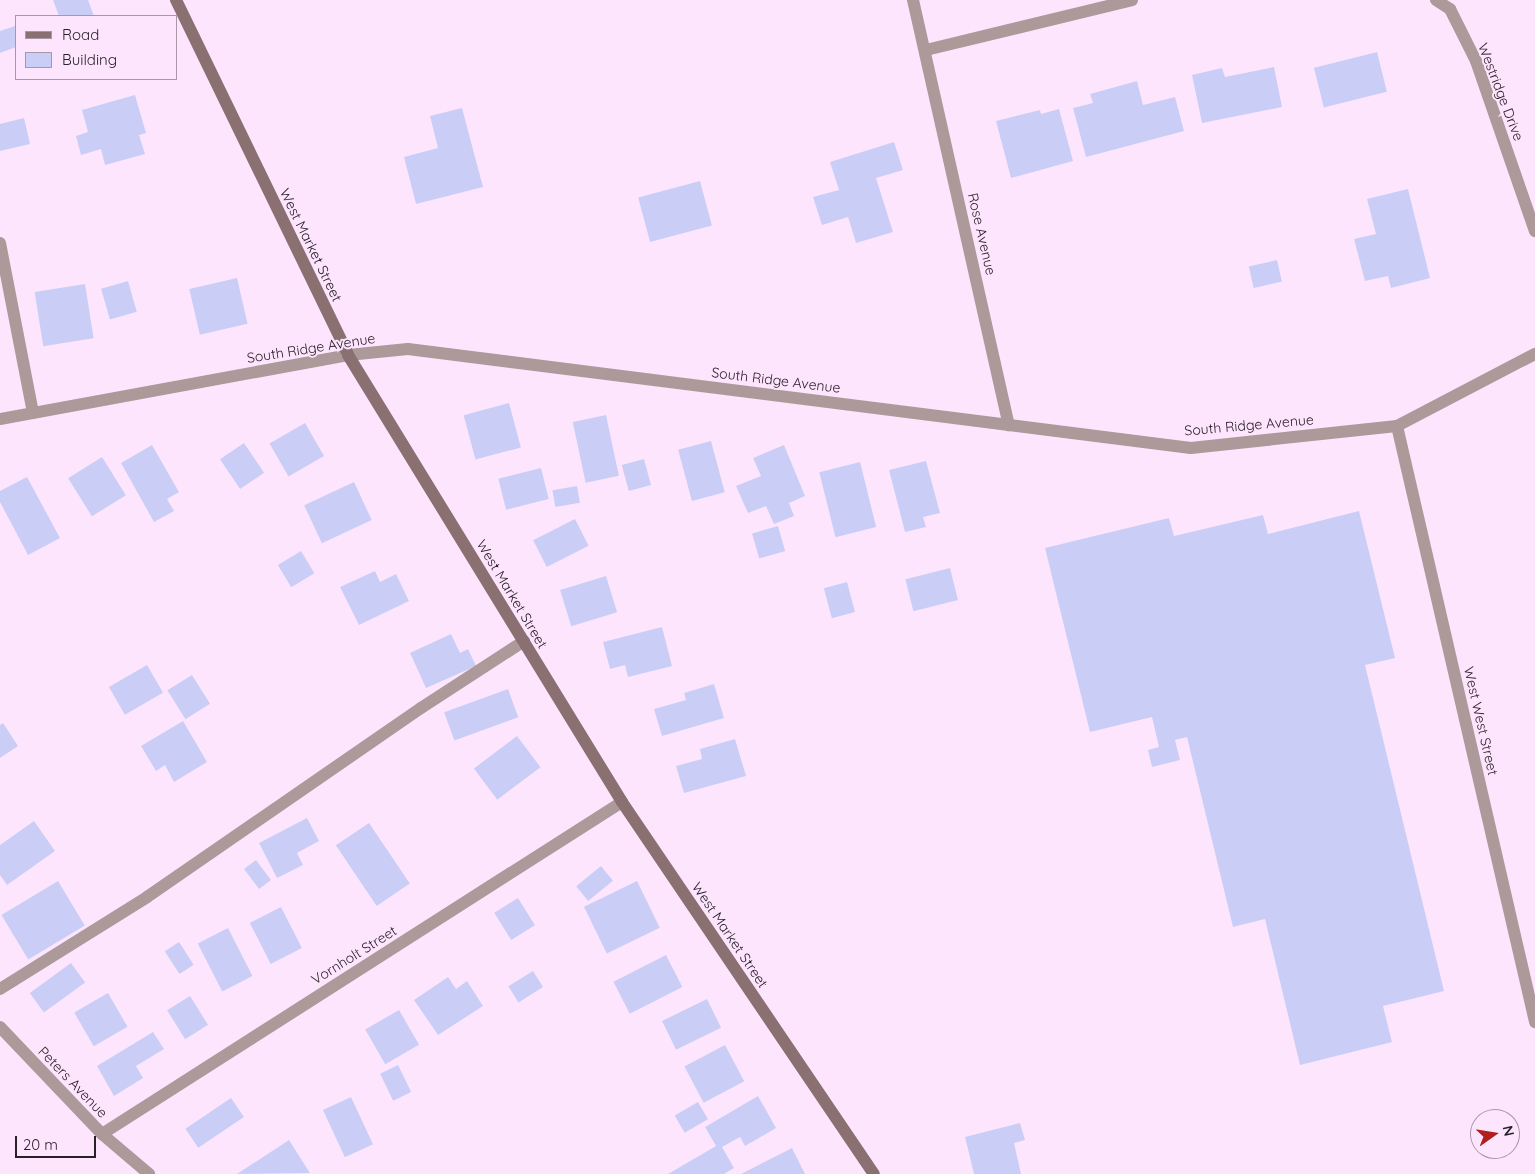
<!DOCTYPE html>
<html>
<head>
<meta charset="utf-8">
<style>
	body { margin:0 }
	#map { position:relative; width:1535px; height:1174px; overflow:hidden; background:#fde6fd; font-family:Quicksand,sans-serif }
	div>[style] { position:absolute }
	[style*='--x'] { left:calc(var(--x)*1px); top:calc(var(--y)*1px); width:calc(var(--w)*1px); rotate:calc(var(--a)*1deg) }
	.building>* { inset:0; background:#cacef6; transform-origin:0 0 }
	.service>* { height:12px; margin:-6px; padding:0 6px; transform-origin:6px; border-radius:6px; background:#ac999a }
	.minor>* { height:12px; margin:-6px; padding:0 6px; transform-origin:6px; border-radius:6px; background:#ac999a }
	.tertiary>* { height:12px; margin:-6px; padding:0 6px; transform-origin:6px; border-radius:6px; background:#ac999a }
	.secondary>* { height:12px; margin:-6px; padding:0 6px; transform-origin:6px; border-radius:6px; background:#8a7071 }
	span { translate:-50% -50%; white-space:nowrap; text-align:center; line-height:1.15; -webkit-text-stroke:4px #fde6fd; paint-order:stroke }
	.street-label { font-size:14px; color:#2a202a }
	.legend { position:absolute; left:15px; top:15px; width:162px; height:65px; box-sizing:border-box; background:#fde6fd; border:1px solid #a997a9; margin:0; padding:6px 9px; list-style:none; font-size:15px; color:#2a202a }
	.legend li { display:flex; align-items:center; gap:10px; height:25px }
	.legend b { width:25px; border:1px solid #a997a9 }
	.north { position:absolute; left:1470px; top:1109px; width:50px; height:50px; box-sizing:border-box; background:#fde6fd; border:1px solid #a997a9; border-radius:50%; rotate:77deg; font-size:14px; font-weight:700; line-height:20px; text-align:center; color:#2a202a }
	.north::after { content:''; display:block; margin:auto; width:18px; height:22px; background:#b01f1d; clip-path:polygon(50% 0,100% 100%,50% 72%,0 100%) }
	.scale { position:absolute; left:15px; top:1136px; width:81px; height:22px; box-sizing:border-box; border:2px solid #2a202a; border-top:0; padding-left:6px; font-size:15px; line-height:18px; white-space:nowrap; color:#2a202a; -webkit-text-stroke:4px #fde6fd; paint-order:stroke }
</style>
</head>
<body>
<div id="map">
	<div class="building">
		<i style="clip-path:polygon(53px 0,88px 0,94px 16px,59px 16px)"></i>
		<i style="clip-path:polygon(15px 26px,16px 47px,0 53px,0 31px)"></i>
		<i style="left:1377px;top:52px;width:41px;height:65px;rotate:76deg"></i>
		<i style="clip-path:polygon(1274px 67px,1282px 107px,1202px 123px,1192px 75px,1222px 68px,1225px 77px)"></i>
		<i style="clip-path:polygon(1137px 81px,1143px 105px,1175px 97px,1184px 131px,1086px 157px,1073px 108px,1093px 103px,1090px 94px)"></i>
		<i style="clip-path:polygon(135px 95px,146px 133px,139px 135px,145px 154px,105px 165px,101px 149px,81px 155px,76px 136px,88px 132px,82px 110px)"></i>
		<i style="clip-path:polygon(462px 108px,483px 187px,416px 204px,404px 157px,438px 148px,430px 116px)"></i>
		<i style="clip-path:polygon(1059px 109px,1073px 161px,1011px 178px,996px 121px,1040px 110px,1041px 114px)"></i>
		<i style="clip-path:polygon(24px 118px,30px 144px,0 151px,0 124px)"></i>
		<i style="clip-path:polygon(894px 142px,903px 170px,876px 178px,893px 232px,856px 243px,848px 217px,822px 225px,813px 197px,839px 190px,830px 162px)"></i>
		<i style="left:700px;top:181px;width:46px;height:64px;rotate:75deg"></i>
		<i style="clip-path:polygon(1408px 189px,1430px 278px,1391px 288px,1388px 276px,1365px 281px,1354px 239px,1376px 234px,1367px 199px)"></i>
		<i style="left:1277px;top:260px;width:22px;height:29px;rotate:77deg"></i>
		<i style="left:237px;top:278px;width:47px;height:49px;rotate:77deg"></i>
		<i style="left:128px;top:281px;width:32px;height:28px;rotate:74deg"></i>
		<i style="left:85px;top:284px;width:55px;height:51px;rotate:81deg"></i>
		<i style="left:509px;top:403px;width:46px;height:47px;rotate:75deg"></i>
		<i style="left:606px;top:415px;width:62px;height:34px;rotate:78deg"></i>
		<i style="left:305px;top:423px;width:38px;height:41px;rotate:60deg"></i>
		<i style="left:711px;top:441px;width:53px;height:34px;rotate:75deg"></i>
		<i style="left:244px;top:443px;width:36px;height:29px;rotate:56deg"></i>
		<i style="clip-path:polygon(152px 445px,179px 492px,167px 499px,174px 511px,154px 522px,121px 463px)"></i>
		<i style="clip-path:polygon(784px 445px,805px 496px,789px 503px,794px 516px,774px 524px,766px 506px,748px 513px,736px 486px,761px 476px,753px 458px)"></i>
		<i style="left:102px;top:457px;width:45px;height:40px;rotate:58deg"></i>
		<i style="left:644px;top:459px;width:27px;height:23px;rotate:75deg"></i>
		<i style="clip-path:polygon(926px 461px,940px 513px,923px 517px,926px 527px,905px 532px,889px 470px)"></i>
		<i style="left:860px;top:462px;width:67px;height:42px;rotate:76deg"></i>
		<i style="left:541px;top:468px;width:32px;height:44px;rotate:76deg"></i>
		<i style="clip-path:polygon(27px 477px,60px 538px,28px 555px,0 502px,0 491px)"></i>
		<i style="left:354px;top:482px;width:42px;height:55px;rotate:65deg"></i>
		<i style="left:577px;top:486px;width:17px;height:25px;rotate:80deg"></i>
		<i style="clip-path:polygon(1359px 511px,1395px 658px,1365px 665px,1444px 991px,1383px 1006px,1392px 1042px,1300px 1065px,1265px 919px,1233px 927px,1187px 737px,1175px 740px,1180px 760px,1152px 767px,1148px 750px,1159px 747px,1152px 717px,1090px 732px,1045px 548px,1169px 518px,1174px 536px,1263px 515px,1268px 534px)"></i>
		<i style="left:575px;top:519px;width:30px;height:47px;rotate:63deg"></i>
		<i style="left:778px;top:526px;width:26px;height:27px;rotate:74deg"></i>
		<i style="left:301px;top:551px;width:26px;height:27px;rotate:59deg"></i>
		<i style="left:950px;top:568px;width:33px;height:46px;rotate:76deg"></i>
		<i style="clip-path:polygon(375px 571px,380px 582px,396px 574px,409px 601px,359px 625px,340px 587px)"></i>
		<i style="left:606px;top:576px;width:38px;height:48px;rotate:73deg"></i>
		<i style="left:847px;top:582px;width:31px;height:24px;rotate:75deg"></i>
		<i style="clip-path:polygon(662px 627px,672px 666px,628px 677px,625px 665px,610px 669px,603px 642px)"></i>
		<i style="clip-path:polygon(451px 634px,460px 653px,468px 649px,476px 666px,426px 688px,410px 653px)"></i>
		<i style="left:147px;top:665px;width:32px;height:44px;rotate:60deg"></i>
		<i style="left:192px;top:675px;width:34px;height:29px;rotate:58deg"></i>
		<i style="clip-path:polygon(714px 684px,724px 718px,662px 736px,654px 709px,686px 700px,684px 693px)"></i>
		<i style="left:508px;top:689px;width:30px;height:68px;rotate:70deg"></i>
		<i style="clip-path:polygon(183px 721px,207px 762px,174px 782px,165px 765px,156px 771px,141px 746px)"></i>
		<i style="clip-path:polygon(3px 723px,18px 746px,0 758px,0 725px)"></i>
		<i style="left:517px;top:736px;width:39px;height:54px;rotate:53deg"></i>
		<i style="clip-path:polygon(735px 739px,746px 776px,684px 793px,676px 766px,702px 759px,700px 749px)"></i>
		<i style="clip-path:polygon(307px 818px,319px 841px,297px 853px,303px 865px,277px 878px,259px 843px)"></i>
		<i style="clip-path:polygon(34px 821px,55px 851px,7px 885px,0 875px,0 845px)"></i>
		<i style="left:369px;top:823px;width:73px;height:40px;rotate:56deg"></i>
		<i style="left:256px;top:860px;width:25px;height:15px;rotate:53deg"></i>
		<i style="left:601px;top:866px;width:19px;height:32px;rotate:51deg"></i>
		<i style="left:58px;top:881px;width:52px;height:66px;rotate:59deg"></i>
		<i style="left:637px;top:881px;width:52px;height:59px;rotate:64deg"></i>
		<i style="left:518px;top:898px;width:32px;height:28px;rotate:58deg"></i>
		<i style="left:281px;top:907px;width:46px;height:35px;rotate:63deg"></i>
		<i style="left:228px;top:928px;width:54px;height:34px;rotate:63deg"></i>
		<i style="left:179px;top:942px;width:27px;height:17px;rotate:57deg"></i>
		<i style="left:666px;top:955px;width:36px;height:59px;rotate:63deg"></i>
		<i style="left:71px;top:963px;width:24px;height:51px;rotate:54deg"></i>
		<i style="left:533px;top:971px;width:19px;height:29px;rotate:58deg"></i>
		<i style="clip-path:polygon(448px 977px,456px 989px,467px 981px,483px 1006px,438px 1035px,414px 1000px)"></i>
		<i style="left:108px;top:993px;width:39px;height:39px;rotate:60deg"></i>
		<i style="left:190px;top:996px;width:34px;height:27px;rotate:58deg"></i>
		<i style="left:707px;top:999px;width:32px;height:50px;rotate:64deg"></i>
		<i style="left:399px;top:1010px;width:40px;height:39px;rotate:60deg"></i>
		<i style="clip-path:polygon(153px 1032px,164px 1049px,136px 1066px,143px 1078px,114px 1096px,97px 1066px)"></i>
		<i style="left:725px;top:1045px;width:41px;height:46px;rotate:62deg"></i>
		<i style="left:398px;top:1065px;width:30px;height:20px;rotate:64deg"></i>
		<i style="clip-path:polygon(758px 1096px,776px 1128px,745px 1146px,740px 1137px,722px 1147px,734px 1168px,724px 1174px,668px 1174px,716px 1146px,705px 1127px)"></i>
		<i style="left:351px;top:1097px;width:52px;height:31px;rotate:65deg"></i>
		<i style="left:231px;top:1098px;width:23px;height:55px;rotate:56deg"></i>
		<i style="left:698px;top:1102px;width:20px;height:27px;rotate:60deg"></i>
		<i style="clip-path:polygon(1020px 1123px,1025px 1140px,1014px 1143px,1021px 1174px,974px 1174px,965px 1137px)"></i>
		<i style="clip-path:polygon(289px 1140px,310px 1173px,237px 1174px)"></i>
		<i style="clip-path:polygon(792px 1148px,805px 1174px,741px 1174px)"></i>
	</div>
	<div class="service">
		<i style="--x:0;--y:243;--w:173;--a:79"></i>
		<i style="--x:0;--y:989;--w:173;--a:-32"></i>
		<i style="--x:147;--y:897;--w:333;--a:-34.6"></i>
		<i style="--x:421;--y:708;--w:123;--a:-33"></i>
	</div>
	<div class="minor">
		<i style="--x:913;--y:0;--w:436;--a:77.3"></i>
		<i style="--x:1436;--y:0;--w:17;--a:33"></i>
		<i style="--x:1450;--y:9;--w:58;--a:63.4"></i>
		<i style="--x:1476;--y:61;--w:180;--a:70.9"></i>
		<i style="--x:926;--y:50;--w:212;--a:-13.6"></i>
		<i style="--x:1397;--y:426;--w:612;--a:76.96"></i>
		<i style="--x:0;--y:1027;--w:148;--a:46.4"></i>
		<i style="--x:102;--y:1134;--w:62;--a:40.4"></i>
		<i style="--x:102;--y:1134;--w:617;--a:-32.56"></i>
	</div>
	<div class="tertiary">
		<i style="--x:0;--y:419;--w:354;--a:-10.4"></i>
		<i style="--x:348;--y:355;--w:60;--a:-5.7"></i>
		<i style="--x:408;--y:349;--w:789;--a:7.21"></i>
		<i style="--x:1191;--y:448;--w:207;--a:-6.1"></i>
		<i style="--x:1397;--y:426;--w:156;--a:-27.6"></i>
	</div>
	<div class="secondary">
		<i style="--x:176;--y:0;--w:394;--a:64.1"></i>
		<i style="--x:348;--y:355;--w:524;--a:58.49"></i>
		<i style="--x:622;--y:802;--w:449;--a:55.9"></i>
	</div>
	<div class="street-label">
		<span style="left:1501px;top:92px;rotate:69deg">Westridge Drive</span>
		<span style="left:982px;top:234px;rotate:77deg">Rose Avenue</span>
		<span style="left:311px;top:245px;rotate:64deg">West Market Street</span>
		<span style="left:311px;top:348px;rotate:-9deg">South Ridge Avenue</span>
		<span style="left:776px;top:380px;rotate:7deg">South Ridge Avenue</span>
		<span style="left:1249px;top:425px;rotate:-5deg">South Ridge Avenue</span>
		<span style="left:512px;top:594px;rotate:59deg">West Market Street</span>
		<span style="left:1481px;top:721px;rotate:77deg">West West Street</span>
		<span style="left:730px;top:935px;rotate:56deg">West Market Street</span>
		<span style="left:354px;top:955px;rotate:-32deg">Vornholt Street</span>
		<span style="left:73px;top:1082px;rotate:46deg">Peters Avenue</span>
	</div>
	<ul class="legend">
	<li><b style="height:6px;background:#8a7071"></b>Road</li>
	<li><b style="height:14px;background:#cacef6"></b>Building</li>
	</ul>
	<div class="north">N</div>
	<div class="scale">20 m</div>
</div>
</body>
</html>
